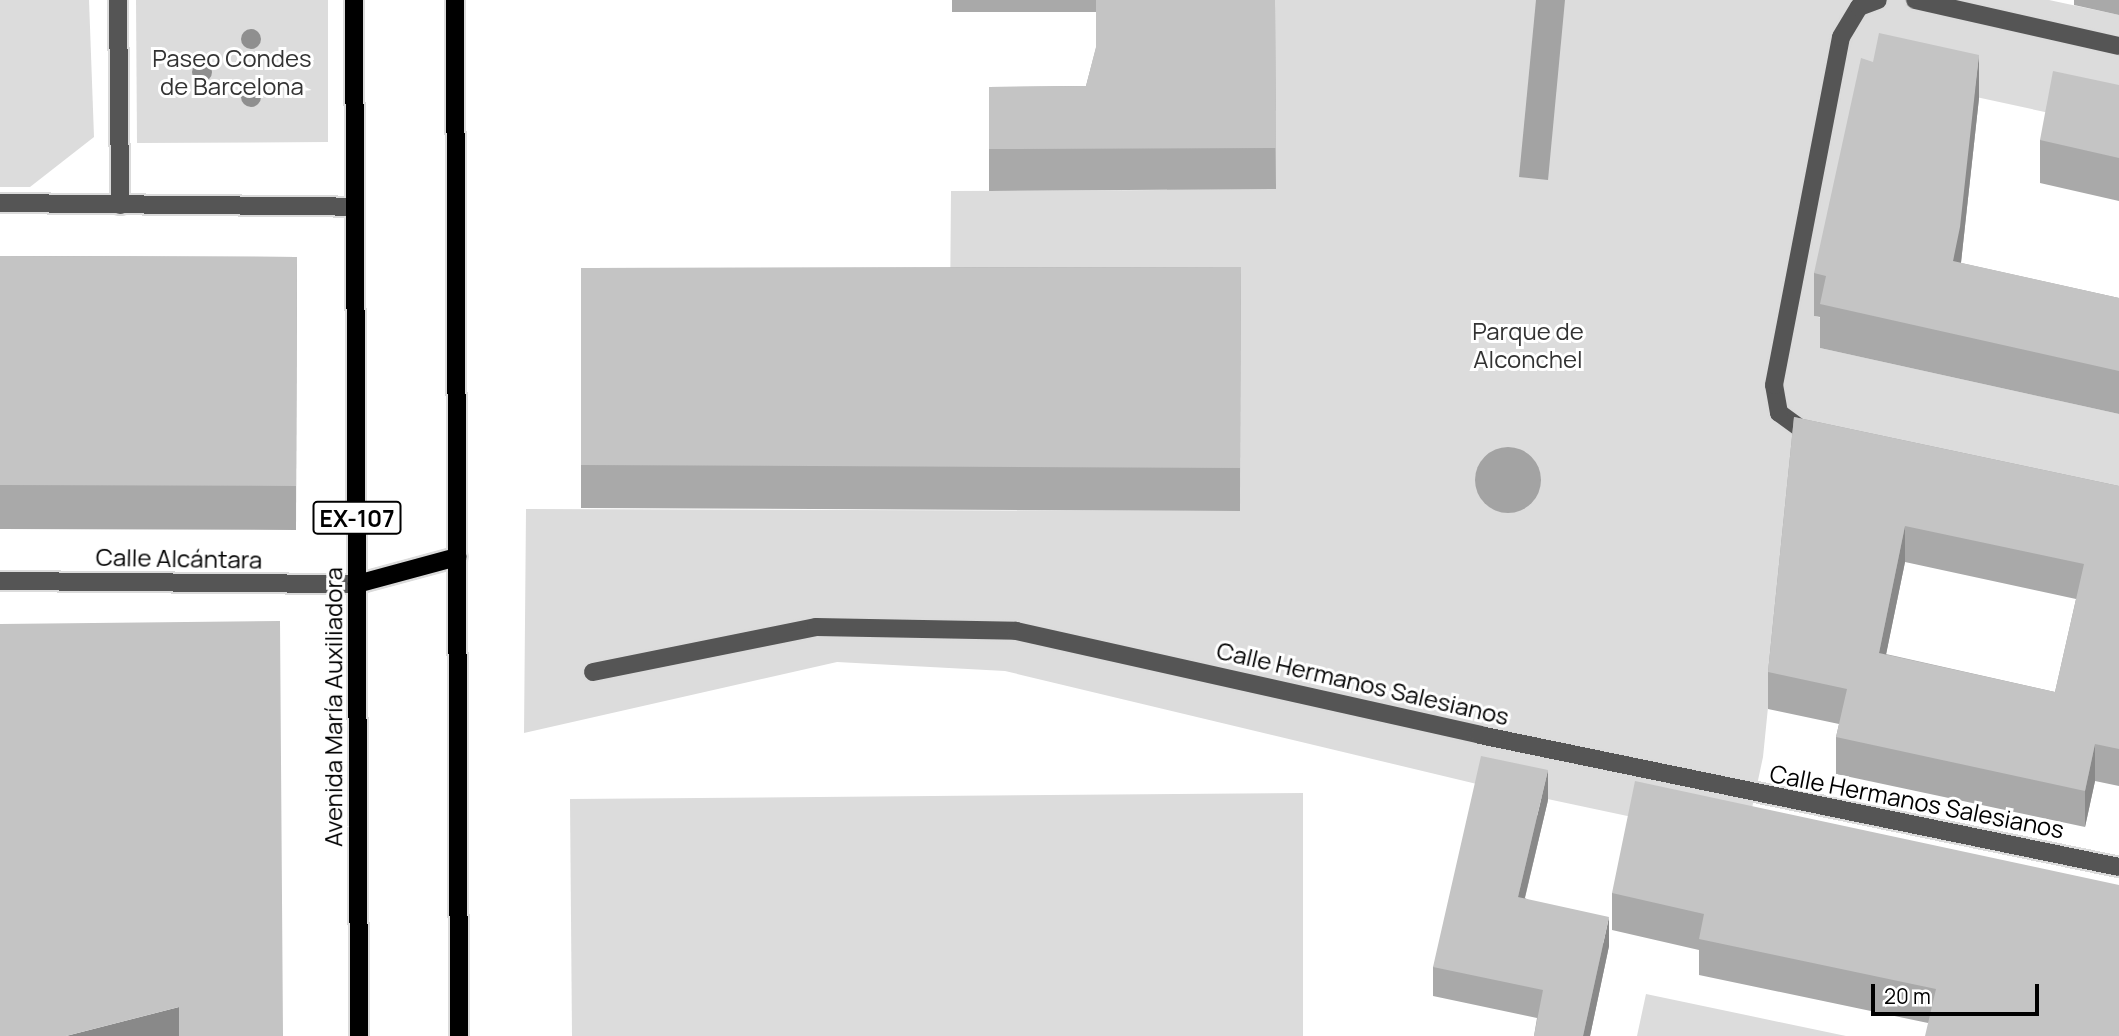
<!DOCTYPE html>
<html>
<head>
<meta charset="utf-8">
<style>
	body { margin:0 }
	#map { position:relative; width:2119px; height:1036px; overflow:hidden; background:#fff; font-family:Manrope,sans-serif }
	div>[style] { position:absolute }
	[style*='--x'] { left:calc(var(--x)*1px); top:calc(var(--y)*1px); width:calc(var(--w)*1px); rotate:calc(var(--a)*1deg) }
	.green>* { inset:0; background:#dcdcdc }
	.water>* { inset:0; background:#a3a3a3 }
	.round { border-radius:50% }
	.roads { filter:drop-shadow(2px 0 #dbdbdb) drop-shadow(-2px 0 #dbdbdb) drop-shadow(0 2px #dbdbdb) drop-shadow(0 -2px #dbdbdb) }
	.minor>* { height:18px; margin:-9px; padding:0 9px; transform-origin:9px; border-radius:9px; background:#555 }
	.major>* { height:18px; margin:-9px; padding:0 9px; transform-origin:9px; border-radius:9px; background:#000 }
	.trees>* { width:20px; height:20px; margin:-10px; border-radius:50%; background:#8f8f8f }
	.wall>* { inset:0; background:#a9a9a9 }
	.shaded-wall>* { inset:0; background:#898989 }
	.building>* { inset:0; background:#c4c4c4 }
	span { translate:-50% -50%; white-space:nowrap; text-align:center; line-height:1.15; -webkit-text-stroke:6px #fff; paint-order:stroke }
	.shield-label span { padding:2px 5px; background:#fff; border:2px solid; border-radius:5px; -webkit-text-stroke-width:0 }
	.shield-label { font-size:23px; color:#000; font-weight:700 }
	.park-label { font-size:24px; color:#333 }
	.street-label { font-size:24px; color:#000 }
	.scale { position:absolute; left:1871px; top:984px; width:168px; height:32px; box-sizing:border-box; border:4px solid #000; border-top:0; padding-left:9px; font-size:21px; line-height:24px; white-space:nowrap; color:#000; -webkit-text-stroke:5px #fff; paint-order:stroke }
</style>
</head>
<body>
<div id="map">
	<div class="green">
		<i style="clip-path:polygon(0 0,89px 0,94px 137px,30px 187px,0 187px)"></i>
		<i style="clip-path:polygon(136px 0,328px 0,328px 142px,137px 143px)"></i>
		<i style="clip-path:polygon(1120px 0,2049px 0,2119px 15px,2119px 128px,1879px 76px,1814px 316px,1826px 319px,1820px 348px,2119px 414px,2119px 522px,1934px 483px,1776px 628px,1763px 757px,1745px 841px,1481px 785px,1005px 671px,837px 662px,524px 733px,526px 509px,1240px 511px,1241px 310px,950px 312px,951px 191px,1167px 190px,1168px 177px,1276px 189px,1276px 111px)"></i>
		<i style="clip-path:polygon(1303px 793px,1303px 1036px,572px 1036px,570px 799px)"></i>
		<i style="clip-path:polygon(1646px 994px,1846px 1036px,1637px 1036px)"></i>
	</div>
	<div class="water">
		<i style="clip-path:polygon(1536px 0,1565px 0,1548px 180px,1519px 177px)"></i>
		<i class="round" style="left:1475px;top:447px;width:66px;height:66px"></i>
	</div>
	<div class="roads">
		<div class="minor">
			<i style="--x:118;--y:0;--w:205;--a:89.4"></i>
			<i style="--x:1915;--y:0;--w:209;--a:12.7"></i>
			<i style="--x:0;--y:203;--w:355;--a:0.6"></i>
			<i style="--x:1813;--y:433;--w:9;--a:-167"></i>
			<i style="--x:1804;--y:431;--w:31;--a:-144"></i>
			<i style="--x:1779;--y:413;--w:28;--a:-100"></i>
			<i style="--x:1774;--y:385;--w:354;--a:-79.1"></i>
			<i style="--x:1841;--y:37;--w:35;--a:-59"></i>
			<i style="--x:1859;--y:7;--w:20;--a:-20"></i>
			<i style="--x:0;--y:581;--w:357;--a:0.5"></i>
			<i style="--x:593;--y:672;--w:227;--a:-11.4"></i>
			<i style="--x:816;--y:627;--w:200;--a:1.1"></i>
			<i style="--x:1016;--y:631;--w:476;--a:12.6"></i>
			<i style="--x:1480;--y:735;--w:652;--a:11.67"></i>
		</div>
		<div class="major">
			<i style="--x:354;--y:0;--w:1036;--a:89.72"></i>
			<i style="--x:455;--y:0;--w:1036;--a:89.78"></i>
			<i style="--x:357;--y:584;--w:104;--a:-15.1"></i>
		</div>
	</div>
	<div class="trees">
		<i style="left:251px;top:39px"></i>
		<i style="left:202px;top:72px"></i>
		<i style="left:251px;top:97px"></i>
	</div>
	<div class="wall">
		<i style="clip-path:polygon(952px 0,1275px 0,1276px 189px,989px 191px,989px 87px,1086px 86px,1096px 48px,1096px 12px,952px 12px)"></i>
		<i style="clip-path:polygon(2074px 0,2119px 0,2119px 15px,2074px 5px)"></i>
		<i style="clip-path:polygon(2119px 85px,2119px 201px,2040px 183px,2040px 140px)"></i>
		<i style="clip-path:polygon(1979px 98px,1961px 263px,2119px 298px,2119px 414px,1820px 348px,1820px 317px,1814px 316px,1814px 273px)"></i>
		<i style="clip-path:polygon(0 256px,297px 257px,296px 530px,0 529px)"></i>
		<i style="clip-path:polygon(1241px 267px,1240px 511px,581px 508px,581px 268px)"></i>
		<i style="clip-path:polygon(evenodd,1794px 417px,2119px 486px,2119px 786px,2095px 781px,2085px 827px,1836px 774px,1836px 737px,1839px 724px,1768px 709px,1768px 672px,1794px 417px,1905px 562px,2076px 599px,2055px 692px,1886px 654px,1905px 562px)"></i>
		<i style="clip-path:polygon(1548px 800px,1525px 898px,1609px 946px,1590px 1036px,1534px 1036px,1537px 1018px,1433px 996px,1433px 967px)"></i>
		<i style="clip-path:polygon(2119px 885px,1928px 1023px,1699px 975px,1699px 950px,1612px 930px,1612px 893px)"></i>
	</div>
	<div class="shaded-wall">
		<i style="clip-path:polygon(1979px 55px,1979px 98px,1960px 271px,1953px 261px)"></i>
		<i style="clip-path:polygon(1905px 526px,1905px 562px,1879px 689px,1879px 653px)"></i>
		<i style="clip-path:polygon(2095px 744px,2095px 781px,2085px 827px,2085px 791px)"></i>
		<i style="clip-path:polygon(1548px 770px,1548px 800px,1518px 926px,1518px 897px)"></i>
		<i style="clip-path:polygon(1609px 917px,1609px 946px,1590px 1036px,1583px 1036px)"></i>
		<i style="clip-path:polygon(179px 1007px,179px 1036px,66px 1036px)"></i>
	</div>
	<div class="building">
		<i style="clip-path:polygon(1096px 0,1275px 0,1276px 148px,989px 149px,989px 87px,1086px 86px,1096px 47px)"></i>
		<i style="clip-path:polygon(1879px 33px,1979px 55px,1960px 227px,1953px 261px,2119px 298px,2119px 371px,1820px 304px,1826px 276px,1814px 273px,1861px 58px,1873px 62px)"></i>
		<i style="clip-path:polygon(2053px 71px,2119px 85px,2119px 158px,2040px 140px)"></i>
		<i style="clip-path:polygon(0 256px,297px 257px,296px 486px,0 485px)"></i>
		<i style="clip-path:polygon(1241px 267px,1240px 468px,581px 465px,581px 268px)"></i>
		<i style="clip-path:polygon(evenodd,1794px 417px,2119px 486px,2119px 749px,2095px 744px,2085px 791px,1836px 737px,1847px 689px,1768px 672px,1794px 417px,1905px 526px,2084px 564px,2055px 692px,1879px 653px,1905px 526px)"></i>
		<i style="clip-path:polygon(280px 621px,283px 1036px,179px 1036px,179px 1007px,66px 1036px,0 1036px,0 624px)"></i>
		<i style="clip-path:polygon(1481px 756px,1548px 770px,1518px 897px,1609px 917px,1583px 1036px,1534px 1036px,1543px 990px,1433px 967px)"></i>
		<i style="clip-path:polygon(1635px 781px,2119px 885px,2119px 1036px,1925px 1036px,1936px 989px,1699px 939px,1704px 914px,1612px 893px)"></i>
	</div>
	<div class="shield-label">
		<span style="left:357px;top:518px">EX-107</span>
	</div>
	<div class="park-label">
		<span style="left:232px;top:72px">Paseo Condes<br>de Barcelona</span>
		<span style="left:1528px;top:345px">Parque de<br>Alconchel</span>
	</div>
	<div class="street-label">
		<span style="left:179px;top:558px;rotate:1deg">Calle Alcántara</span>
		<span style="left:1363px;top:683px;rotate:13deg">Calle Hermanos Salesianos</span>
		<span style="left:333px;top:707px;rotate:-90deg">Avenida María Auxiliadora</span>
		<span style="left:1917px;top:801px;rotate:11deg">Calle Hermanos Salesianos</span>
	</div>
	<div class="scale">20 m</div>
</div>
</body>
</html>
